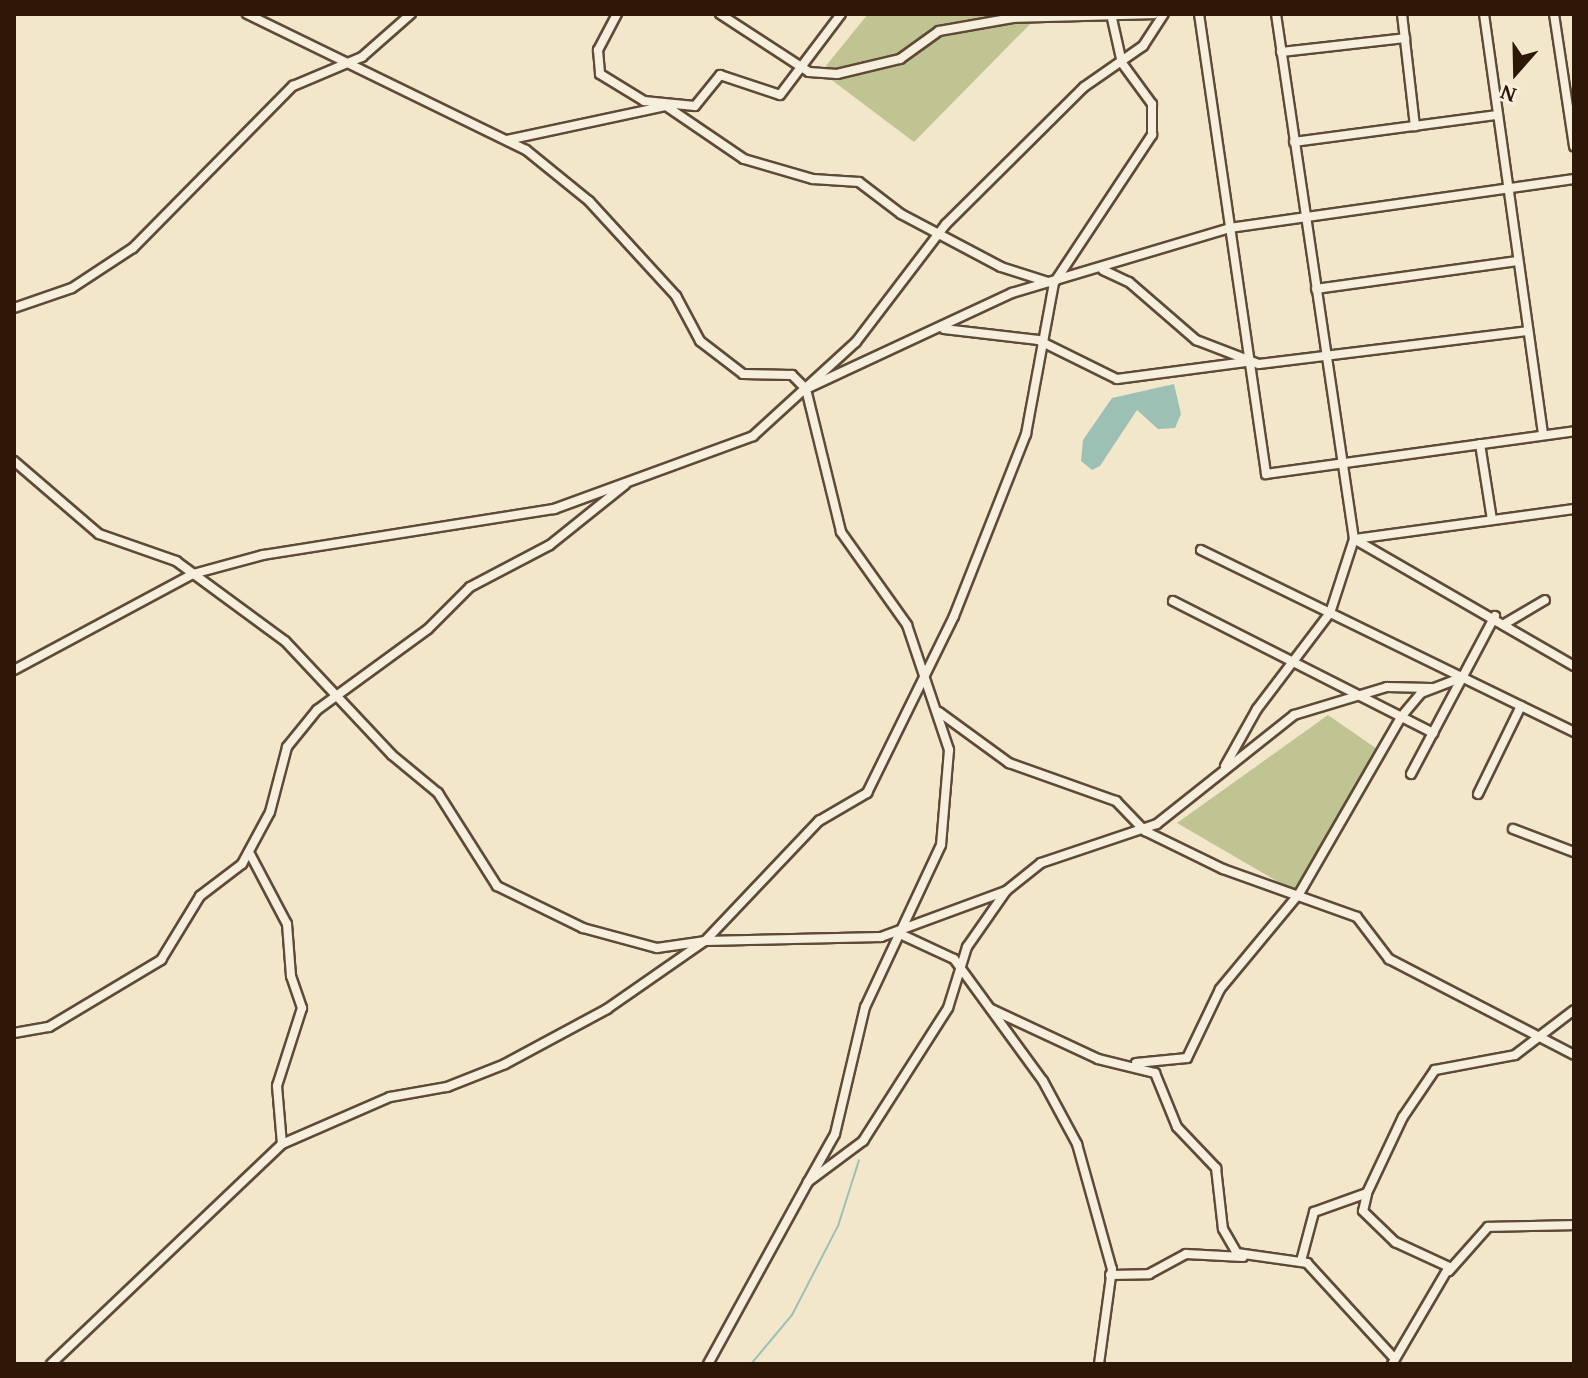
<!DOCTYPE html>
<html>
<head>
<meta charset="utf-8">
<style>
	body { margin:0 }
	#map { position:relative; width:1588px; height:1378px; overflow:hidden; background:#f2e7ca; font-family:"Gentium Book Plus",serif }
	div>[style] { position:absolute }
	[style*='--x'] { left:calc(var(--x)*1px); top:calc(var(--y)*1px); width:calc(var(--w)*1px); rotate:calc(var(--a)*1deg) }
	.green>* { inset:0; background:#c0c493 }
	.water>* { inset:0; background:#9cc0b3 }
	.stream>* { height:2px; margin:-1px; padding:0 1px; transform-origin:1px; border-radius:1px; background:#9cc0b3 }
	.roads { filter:drop-shadow(2px 0 #5e4b37) drop-shadow(-2px 0 #5e4b37) drop-shadow(0 2px #5e4b37) drop-shadow(0 -2px #5e4b37) }
	.street>* { height:8px; margin:-4px; padding:0 4px; transform-origin:4px; border-radius:4px; background:#f7efdd }
	span { translate:-50% -50%; white-space:nowrap; text-align:center; line-height:1.15; -webkit-text-stroke:6px #f7efdd; paint-order:stroke }
	.frame { position:absolute; inset:0; border:16px solid #2d1706; pointer-events:none }
	.north { position:absolute; left:1476px; top:32px; width:80px; height:80px; -webkit-text-stroke:6px #f7efdd; paint-order:stroke; rotate:200deg; font-size:22px; font-weight:700; line-height:32px; text-align:center; color:#2d1706 }
	.north::after { content:''; display:block; margin:auto; width:28px; height:36px; background:#2d1706; clip-path:polygon(50% 0,100% 100%,50% 72%,0 100%) }
</style>
</head>
<body>
<div id="map">
	<div class="green">
		<i style="clip-path:polygon(868px 14px,1040px 14px,914px 142px,821px 72px)"></i>
		<i style="clip-path:polygon(1328px 715px,1380px 751px,1299px 894px,1177px 823px)"></i>
	</div>
	<div class="water">
		<i style="clip-path:polygon(1174px 384px,1181px 414px,1175px 428px,1158px 429px,1137px 410px,1100px 466px,1092px 470px,1081px 461px,1083px 440px,1112px 398px)"></i>
	</div>
	<div class="stream">
		<i style="--x:751;--y:1364;--w:64;--a:-50.1"></i>
		<i style="--x:792;--y:1315;--w:100;--a:-62.7"></i>
		<i style="--x:838;--y:1226;--w:69;--a:-72.3"></i>
	</div>
	<div class="roads">
		<div class="street">
			<i style="--x:247;--y:14;--w:310;--a:26"></i>
			<i style="--x:526;--y:150;--w:81;--a:39"></i>
			<i style="--x:589;--y:201;--w:129;--a:47.5"></i>
			<i style="--x:676;--y:296;--w:51;--a:61.9"></i>
			<i style="--x:700;--y:341;--w:54;--a:37.5"></i>
			<i style="--x:743;--y:374;--w:49;--a:1.2"></i>
			<i style="--x:792;--y:375;--w:20;--a:45"></i>
			<i style="--x:806;--y:389;--w:147;--a:76.2"></i>
			<i style="--x:841;--y:532;--w:114;--a:54.6"></i>
			<i style="--x:907;--y:625;--w:132;--a:71.4"></i>
			<i style="--x:949;--y:750;--w:95;--a:94.8"></i>
			<i style="--x:941;--y:845;--w:179;--a:115.1"></i>
			<i style="--x:865;--y:1007;--w:130;--a:103.3"></i>
			<i style="--x:835;--y:1134;--w:55;--a:119.4"></i>
			<i style="--x:617;--y:14;--w:41;--a:117.8"></i>
			<i style="--x:598;--y:50;--w:24;--a:85"></i>
			<i style="--x:600;--y:74;--w:52;--a:31.5"></i>
			<i style="--x:644;--y:101;--w:51;--a:5.6"></i>
			<i style="--x:695;--y:106;--w:40;--a:-51"></i>
			<i style="--x:720;--y:75;--w:63;--a:18.4"></i>
			<i style="--x:780;--y:95;--w:101;--a:-53"></i>
			<i style="--x:720;--y:14;--w:106;--a:33.1"></i>
			<i style="--x:809;--y:72;--w:28;--a:4"></i>
			<i style="--x:837;--y:74;--w:65;--a:-13.4"></i>
			<i style="--x:900;--y:59;--w:48;--a:-35.7"></i>
			<i style="--x:939;--y:31;--w:75;--a:-10"></i>
			<i style="--x:1013;--y:18;--w:141;--a:-1.6"></i>
			<i style="--x:1199;--y:14;--w:465;--a:81.7"></i>
			<i style="--x:1266;--y:474;--w:311;--a:-7.9"></i>
			<i style="--x:1402;--y:14;--w:113;--a:83.4"></i>
			<i style="--x:1484;--y:14;--w:425;--a:82"></i>
			<i style="--x:1554;--y:14;--w:134;--a:81.4"></i>
			<i style="--x:1281;--y:52;--w:125;--a:-6.4"></i>
			<i style="--x:507;--y:140;--w:163;--a:-12.1"></i>
			<i style="--x:666;--y:106;--w:94;--a:34.2"></i>
			<i style="--x:744;--y:159;--w:72;--a:16.2"></i>
			<i style="--x:813;--y:179;--w:46;--a:3.7"></i>
			<i style="--x:859;--y:182;--w:53;--a:37.3"></i>
			<i style="--x:901;--y:214;--w:113;--a:27.9"></i>
			<i style="--x:1001;--y:267;--w:52;--a:17.7"></i>
			<i style="--x:1294;--y:142;--w:205;--a:-7.6"></i>
			<i style="--x:1103;--y:270;--w:29;--a:25"></i>
			<i style="--x:1129;--y:282;--w:89;--a:40.9"></i>
			<i style="--x:1196;--y:340;--w:67;--a:20.9"></i>
			<i style="--x:1259;--y:364;--w:270;--a:-7"></i>
			<i style="--x:1316;--y:289;--w:203;--a:-7.9"></i>
			<i style="--x:14;--y:308;--w:61;--a:-19"></i>
			<i style="--x:72;--y:288;--w:73;--a:-33.3"></i>
			<i style="--x:133;--y:248;--w:228;--a:-45.4"></i>
			<i style="--x:293;--y:86;--w:75;--a:-22.8"></i>
			<i style="--x:362;--y:57;--w:65;--a:-41.3"></i>
			<i style="--x:944;--y:329;--w:95;--a:6.7"></i>
			<i style="--x:1038;--y:340;--w:88;--a:26.3"></i>
			<i style="--x:1117;--y:379;--w:130;--a:-7.5"></i>
			<i style="--x:810;--y:387;--w:223;--a:-25"></i>
			<i style="--x:1012;--y:293;--w:227;--a:-16.6"></i>
			<i style="--x:1230;--y:228;--w:347;--a:-8.1"></i>
			<i style="--x:1480;--y:444;--w:77;--a:81"></i>
			<i style="--x:14;--y:461;--w:112;--a:40.7"></i>
			<i style="--x:99;--y:534;--w:82;--a:19.3"></i>
			<i style="--x:176;--y:561;--w:135;--a:36.3"></i>
			<i style="--x:285;--y:641;--w:156;--a:46.8"></i>
			<i style="--x:392;--y:755;--w:60;--a:39.6"></i>
			<i style="--x:438;--y:793;--w:110;--a:57.6"></i>
			<i style="--x:497;--y:886;--w:96;--a:26"></i>
			<i style="--x:583;--y:928;--w:77;--a:15.1"></i>
			<i style="--x:657;--y:948;--w:49;--a:-8.3"></i>
			<i style="--x:705;--y:941;--w:166;--a:-46.5"></i>
			<i style="--x:819;--y:821;--w:56;--a:-30.3"></i>
			<i style="--x:867;--y:793;--w:197;--a:-63.8"></i>
			<i style="--x:954;--y:616;--w:196;--a:-68.4"></i>
			<i style="--x:1026;--y:434;--w:154;--a:-79.5"></i>
			<i style="--x:1054;--y:283;--w:178;--a:-56.5"></i>
			<i style="--x:1152;--y:135;--w:31;--a:-90"></i>
			<i style="--x:1152;--y:104;--w:51;--a:-126.2"></i>
			<i style="--x:1122;--y:63;--w:50;--a:-102.7"></i>
			<i style="--x:1354;--y:539;--w:254;--a:30"></i>
			<i style="--x:1355;--y:539;--w:221;--a:-7.8"></i>
			<i style="--x:1201;--y:550;--w:415;--a:26"></i>
			<i style="--x:1173;--y:601;--w:292;--a:26.9"></i>
			<i style="--x:1506;--y:623;--w:45;--a:-30.5"></i>
			<i style="--x:14;--y:670;--w:203;--a:-28.2"></i>
			<i style="--x:193;--y:574;--w:73;--a:-15.2"></i>
			<i style="--x:263;--y:555;--w:295;--a:-9"></i>
			<i style="--x:554;--y:509;--w:212;--a:-20.1"></i>
			<i style="--x:753;--y:436;--w:139;--a:-42.4"></i>
			<i style="--x:856;--y:342;--w:148;--a:-52.7"></i>
			<i style="--x:946;--y:224;--w:194;--a:-44.8"></i>
			<i style="--x:1084;--y:87;--w:72;--a:-34.8"></i>
			<i style="--x:1143;--y:46;--w:38;--a:-57"></i>
			<i style="--x:939;--y:712;--w:87;--a:36.1"></i>
			<i style="--x:1009;--y:763;--w:114;--a:19.6"></i>
			<i style="--x:1116;--y:801;--w:42;--a:46"></i>
			<i style="--x:1145;--y:831;--w:87;--a:26"></i>
			<i style="--x:1223;--y:869;--w:142;--a:19.7"></i>
			<i style="--x:1357;--y:917;--w:53;--a:52.7"></i>
			<i style="--x:1389;--y:959;--w:208;--a:27.4"></i>
			<i style="--x:1225;--y:766;--w:65;--a:-60.7"></i>
			<i style="--x:1257;--y:709;--w:121;--a:-52.8"></i>
			<i style="--x:1330;--y:613;--w:78;--a:-72"></i>
			<i style="--x:1354;--y:539;--w:531;--a:-98.45"></i>
			<i style="--x:1411;--y:774;--w:179;--a:-62"></i>
			<i style="--x:1478;--y:794;--w:98;--a:-64"></i>
			<i style="--x:1513;--y:829;--w:65;--a:20.7"></i>
			<i style="--x:249;--y:852;--w:81;--a:62.2"></i>
			<i style="--x:287;--y:924;--w:52;--a:85.6"></i>
			<i style="--x:291;--y:976;--w:34;--a:71"></i>
			<i style="--x:302;--y:1008;--w:82;--a:107.8"></i>
			<i style="--x:277;--y:1086;--w:58;--a:85.1"></i>
			<i style="--x:898;--y:933;--w:62;--a:24.9"></i>
			<i style="--x:954;--y:959;--w:151;--a:53.9"></i>
			<i style="--x:1043;--y:1081;--w:72;--a:61.6"></i>
			<i style="--x:1077;--y:1144;--w:130;--a:74.4"></i>
			<i style="--x:1112;--y:1269;--w:96;--a:97.8"></i>
			<i style="--x:991;--y:1009;--w:118;--a:25"></i>
			<i style="--x:1098;--y:1059;--w:59;--a:13.8"></i>
			<i style="--x:1155;--y:1073;--w:58;--a:67.8"></i>
			<i style="--x:1177;--y:1127;--w:57;--a:46.4"></i>
			<i style="--x:1216;--y:1168;--w:61;--a:83.5"></i>
			<i style="--x:1223;--y:1229;--w:28;--a:60"></i>
			<i style="--x:1237;--y:1253;--w:71;--a:8.1"></i>
			<i style="--x:1307;--y:1263;--w:130;--a:47.5"></i>
			<i style="--x:14;--y:1033;--w:36;--a:-10"></i>
			<i style="--x:49;--y:1027;--w:131;--a:-30.9"></i>
			<i style="--x:161;--y:960;--w:75;--a:-58.6"></i>
			<i style="--x:200;--y:896;--w:53;--a:-37.3"></i>
			<i style="--x:242;--y:864;--w:59;--a:-61.7"></i>
			<i style="--x:270;--y:812;--w:67;--a:-75.3"></i>
			<i style="--x:287;--y:747;--w:48;--a:-51"></i>
			<i style="--x:317;--y:710;--w:137;--a:-36.1"></i>
			<i style="--x:428;--y:629;--w:59;--a:-45"></i>
			<i style="--x:470;--y:587;--w:90;--a:-27.7"></i>
			<i style="--x:550;--y:545;--w:96;--a:-38.7"></i>
			<i style="--x:1136;--y:1063;--w:51;--a:-5.6"></i>
			<i style="--x:1187;--y:1058;--w:76;--a:-64.4"></i>
			<i style="--x:1220;--y:989;--w:124;--a:-50.3"></i>
			<i style="--x:1299;--y:894;--w:204;--a:-60"></i>
			<i style="--x:1401;--y:717;--w:31;--a:-50"></i>
			<i style="--x:1421;--y:693;--w:45;--a:-20.9"></i>
			<i style="--x:1367;--y:1194;--w:17;--a:103"></i>
			<i style="--x:1363;--y:1211;--w:45;--a:44.1"></i>
			<i style="--x:1395;--y:1242;--w:60;--a:24.8"></i>
			<i style="--x:1449;--y:1267;--w:113;--a:120.4"></i>
			<i style="--x:1301;--y:1261;--w:51;--a:-75.1"></i>
			<i style="--x:1314;--y:1212;--w:56;--a:-19.7"></i>
			<i style="--x:1367;--y:1193;--w:84;--a:-64.7"></i>
			<i style="--x:1403;--y:1117;--w:57;--a:-55.8"></i>
			<i style="--x:1435;--y:1070;--w:81;--a:-10.6"></i>
			<i style="--x:1515;--y:1055;--w:74;--a:-37.3"></i>
			<i style="--x:1449;--y:1271;--w:59;--a:-48.4"></i>
			<i style="--x:1488;--y:1227;--w:86;--a:-1.3"></i>
			<i style="--x:1110;--y:1275;--w:39;--a:-1"></i>
			<i style="--x:1149;--y:1274;--w:42;--a:-28.4"></i>
			<i style="--x:1186;--y:1254;--w:57;--a:3"></i>
			<i style="--x:51;--y:1364;--w:319;--a:-43.6"></i>
			<i style="--x:282;--y:1144;--w:118;--a:-23.5"></i>
			<i style="--x:390;--y:1097;--w:58;--a:-10"></i>
			<i style="--x:447;--y:1087;--w:62;--a:-21.6"></i>
			<i style="--x:505;--y:1064;--w:116;--a:-28.3"></i>
			<i style="--x:607;--y:1009;--w:119;--a:-34.8"></i>
			<i style="--x:705;--y:941;--w:176;--a:-1.3"></i>
			<i style="--x:881;--y:937;--w:133;--a:-20.2"></i>
			<i style="--x:708;--y:1364;--w:208;--a:-61.2"></i>
			<i style="--x:808;--y:1182;--w:69;--a:-36.7"></i>
			<i style="--x:863;--y:1141;--w:158;--a:-57.4"></i>
			<i style="--x:948;--y:1008;--w:64;--a:-72.7"></i>
			<i style="--x:967;--y:947;--w:68;--a:-55.1"></i>
			<i style="--x:1006;--y:891;--w:45;--a:-38.7"></i>
			<i style="--x:1041;--y:863;--w:122;--a:-18.6"></i>
			<i style="--x:1157;--y:824;--w:175;--a:-38.5"></i>
			<i style="--x:1294;--y:715;--w:97;--a:-16.8"></i>
			<i style="--x:1387;--y:687;--w:44;--a:1.3"></i>
		</div>
	</div>
	<div class="frame"></div>
	<div class="north">N</div>
</div>
</body>
</html>
